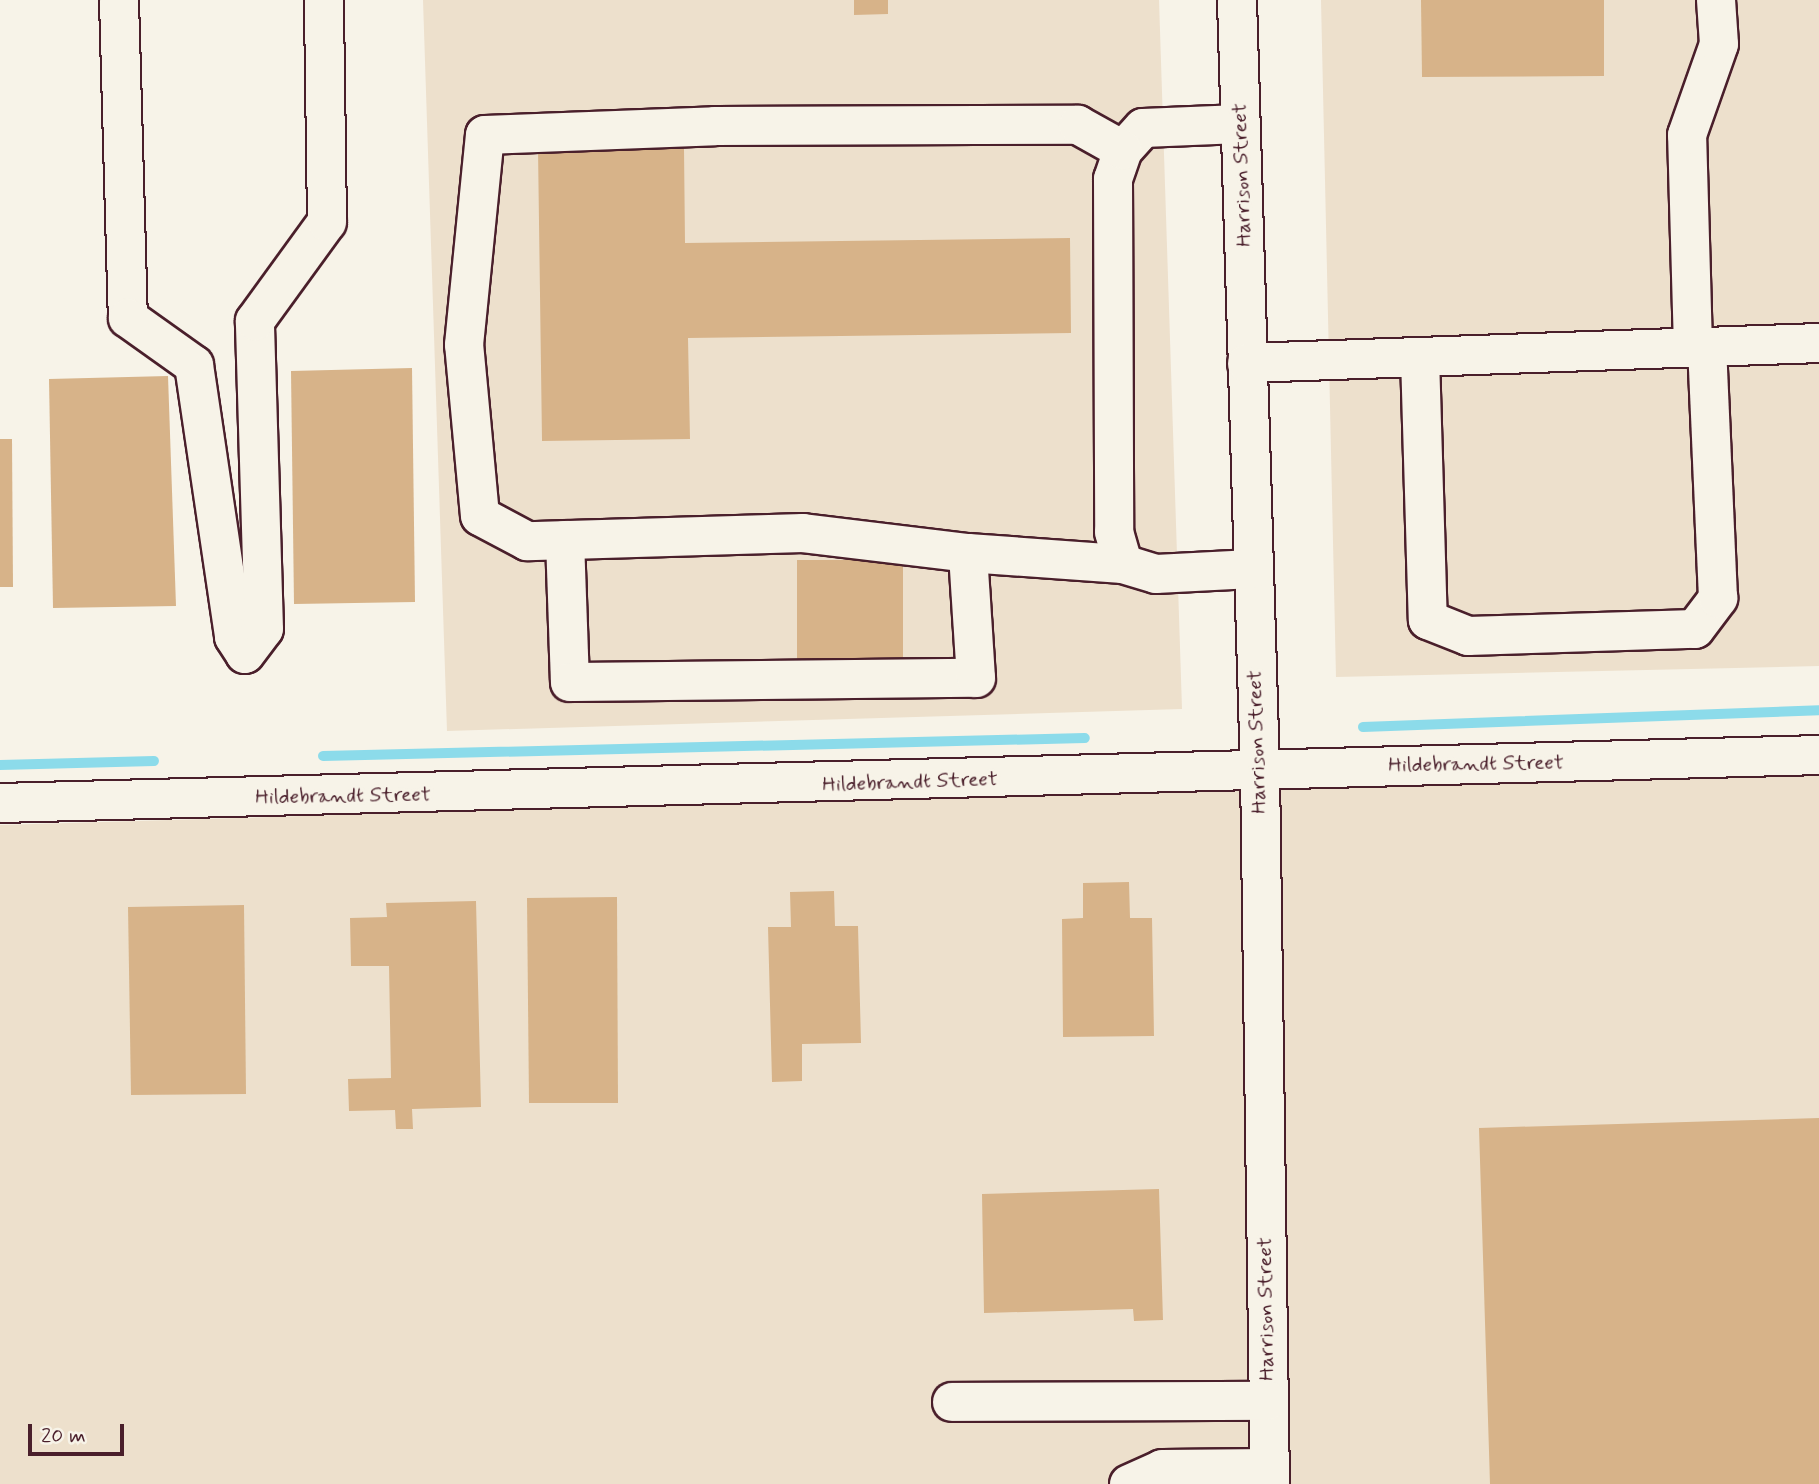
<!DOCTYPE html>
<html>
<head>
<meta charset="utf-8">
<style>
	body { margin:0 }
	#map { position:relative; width:1819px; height:1484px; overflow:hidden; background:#f7f3e8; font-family:Mynerve,sans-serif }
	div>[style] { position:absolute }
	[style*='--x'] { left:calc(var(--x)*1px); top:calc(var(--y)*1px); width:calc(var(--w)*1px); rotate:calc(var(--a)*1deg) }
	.built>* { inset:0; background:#ede0cc }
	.stream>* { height:10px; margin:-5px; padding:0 5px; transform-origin:5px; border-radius:5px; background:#8cdbea }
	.building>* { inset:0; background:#d7b389 }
	.roads { filter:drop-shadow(2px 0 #4a1f2b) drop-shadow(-2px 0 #4a1f2b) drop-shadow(0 2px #4a1f2b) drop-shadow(0 -2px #4a1f2b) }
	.minor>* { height:38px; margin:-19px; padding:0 19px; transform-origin:19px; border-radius:19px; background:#f7f3e8 }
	span { translate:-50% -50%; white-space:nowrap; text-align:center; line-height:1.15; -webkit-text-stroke:6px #f7f3e8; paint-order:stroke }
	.street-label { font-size:21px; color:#4a1f2b }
	.scale { position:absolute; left:28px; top:1424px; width:96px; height:32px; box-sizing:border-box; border:4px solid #4a1f2b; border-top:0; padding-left:9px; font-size:21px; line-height:24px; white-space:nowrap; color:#4a1f2b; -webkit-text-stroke:5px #f7f3e8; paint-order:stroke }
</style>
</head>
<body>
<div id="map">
	<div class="built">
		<i style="clip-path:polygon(423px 0,1159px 0,1182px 709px,447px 731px)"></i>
		<i style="clip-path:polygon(1321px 0,1819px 0,1819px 666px,1336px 677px)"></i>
		<i style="clip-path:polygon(1819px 771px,1819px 1484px,0 1484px,0 825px)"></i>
	</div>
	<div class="stream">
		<i style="--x:1363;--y:727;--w:456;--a:-2.1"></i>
		<i style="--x:323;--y:756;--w:762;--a:-1.35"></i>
		<i style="--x:0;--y:765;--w:154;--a:-1.5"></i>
	</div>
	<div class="building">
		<i style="clip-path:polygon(854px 0,888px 0,888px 14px,854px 15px)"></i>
		<i style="clip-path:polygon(1421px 0,1604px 0,1604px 76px,1422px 77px)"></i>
		<i style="clip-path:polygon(684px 148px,685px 243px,1070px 238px,1071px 333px,688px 338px,690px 439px,542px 441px,538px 149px)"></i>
		<i style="clip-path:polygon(412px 368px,415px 602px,294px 604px,291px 371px)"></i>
		<i style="clip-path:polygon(168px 376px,176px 606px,53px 608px,49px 379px)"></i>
		<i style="clip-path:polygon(0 439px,12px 439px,13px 587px,0 587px)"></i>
		<i style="clip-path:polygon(797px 560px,903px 560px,903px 674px,797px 674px)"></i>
		<i style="clip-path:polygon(1129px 882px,1130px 918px,1152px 918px,1154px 1036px,1063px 1037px,1062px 919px,1083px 918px,1083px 883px)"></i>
		<i style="clip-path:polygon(834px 891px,835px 926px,858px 926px,861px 1043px,802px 1044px,802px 1081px,772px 1082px,768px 927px,791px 927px,790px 892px)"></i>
		<i style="clip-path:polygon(617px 897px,618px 1103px,529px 1103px,527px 898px)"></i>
		<i style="clip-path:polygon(476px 901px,481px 1107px,412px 1109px,413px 1129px,396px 1129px,395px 1110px,349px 1111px,348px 1079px,391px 1078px,389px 966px,351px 966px,350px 918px,387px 917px,386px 903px)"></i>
		<i style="clip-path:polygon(244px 905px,246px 1094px,131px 1095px,128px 907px)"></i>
		<i style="clip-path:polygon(1819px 1118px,1819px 1484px,1490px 1484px,1479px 1128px)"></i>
		<i style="clip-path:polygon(1159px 1189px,1163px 1320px,1134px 1321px,1133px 1309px,984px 1313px,982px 1194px)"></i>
	</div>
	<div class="roads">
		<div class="minor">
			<i style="--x:119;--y:0;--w:318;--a:88.4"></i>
			<i style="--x:128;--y:318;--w:81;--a:35.5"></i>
			<i style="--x:194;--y:365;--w:275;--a:81.6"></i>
			<i style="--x:234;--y:637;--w:20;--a:57"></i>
			<i style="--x:245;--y:654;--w:31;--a:-53"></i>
			<i style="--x:264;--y:629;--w:308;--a:-91.7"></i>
			<i style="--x:255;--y:321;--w:122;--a:-54"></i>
			<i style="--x:327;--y:222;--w:222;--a:-90.8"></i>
			<i style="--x:1237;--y:0;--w:770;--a:88.29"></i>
			<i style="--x:1260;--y:770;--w:714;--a:89.2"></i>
			<i style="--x:1240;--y:124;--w:97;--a:177.6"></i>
			<i style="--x:1143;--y:128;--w:30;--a:132"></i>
			<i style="--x:1123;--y:150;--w:31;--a:109"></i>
			<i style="--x:1113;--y:179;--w:353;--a:89.8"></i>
			<i style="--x:1114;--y:532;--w:33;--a:74"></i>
			<i style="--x:1123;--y:564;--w:34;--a:17"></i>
			<i style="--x:1156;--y:574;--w:96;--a:-3"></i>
			<i style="--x:1693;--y:347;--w:212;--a:-91.6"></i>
			<i style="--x:1687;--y:135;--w:96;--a:-70.6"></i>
			<i style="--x:1719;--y:44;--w:44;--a:-93.9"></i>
			<i style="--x:1420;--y:357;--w:263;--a:88.3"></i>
			<i style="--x:1428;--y:620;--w:43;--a:21.8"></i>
			<i style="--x:1468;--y:636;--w:227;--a:-1.8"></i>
			<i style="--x:1695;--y:629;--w:39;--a:-53"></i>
			<i style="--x:1718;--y:598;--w:251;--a:-92.5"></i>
			<i style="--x:1247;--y:363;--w:572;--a:-2"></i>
			<i style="--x:565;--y:540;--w:142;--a:88"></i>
			<i style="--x:570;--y:682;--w:406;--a:-0.6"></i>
			<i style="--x:976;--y:678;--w:125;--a:-93.7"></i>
			<i style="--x:968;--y:553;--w:155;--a:4.1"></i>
			<i style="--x:968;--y:553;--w:166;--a:-173.1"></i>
			<i style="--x:803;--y:533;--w:276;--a:178.3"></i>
			<i style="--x:527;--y:541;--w:53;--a:-152"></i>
			<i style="--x:480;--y:516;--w:172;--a:-95.3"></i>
			<i style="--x:464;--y:345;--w:211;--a:-84.3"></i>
			<i style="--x:485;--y:135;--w:230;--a:-2.2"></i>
			<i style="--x:715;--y:126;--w:363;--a:-0.2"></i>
			<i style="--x:1078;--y:125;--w:51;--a:29.1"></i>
			<i style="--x:0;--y:803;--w:1820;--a:-1.51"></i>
			<i style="--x:952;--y:1402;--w:316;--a:-0.2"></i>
			<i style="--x:1129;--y:1484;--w:36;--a:-24"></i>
			<i style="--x:1162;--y:1469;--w:107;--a:-0.5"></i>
		</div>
	</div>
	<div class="street-label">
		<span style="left:1242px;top:175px;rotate:-92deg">Harrison Street</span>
		<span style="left:1257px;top:742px;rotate:-92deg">Harrison Street</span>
		<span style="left:1476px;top:764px;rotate:-1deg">Hildebrandt Street</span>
		<span style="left:910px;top:782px;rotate:-2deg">Hildebrandt Street</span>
		<span style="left:343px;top:796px;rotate:-1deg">Hildebrandt Street</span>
		<span style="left:1266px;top:1309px;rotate:-91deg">Harrison Street</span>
	</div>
	<div class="scale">20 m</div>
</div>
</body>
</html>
